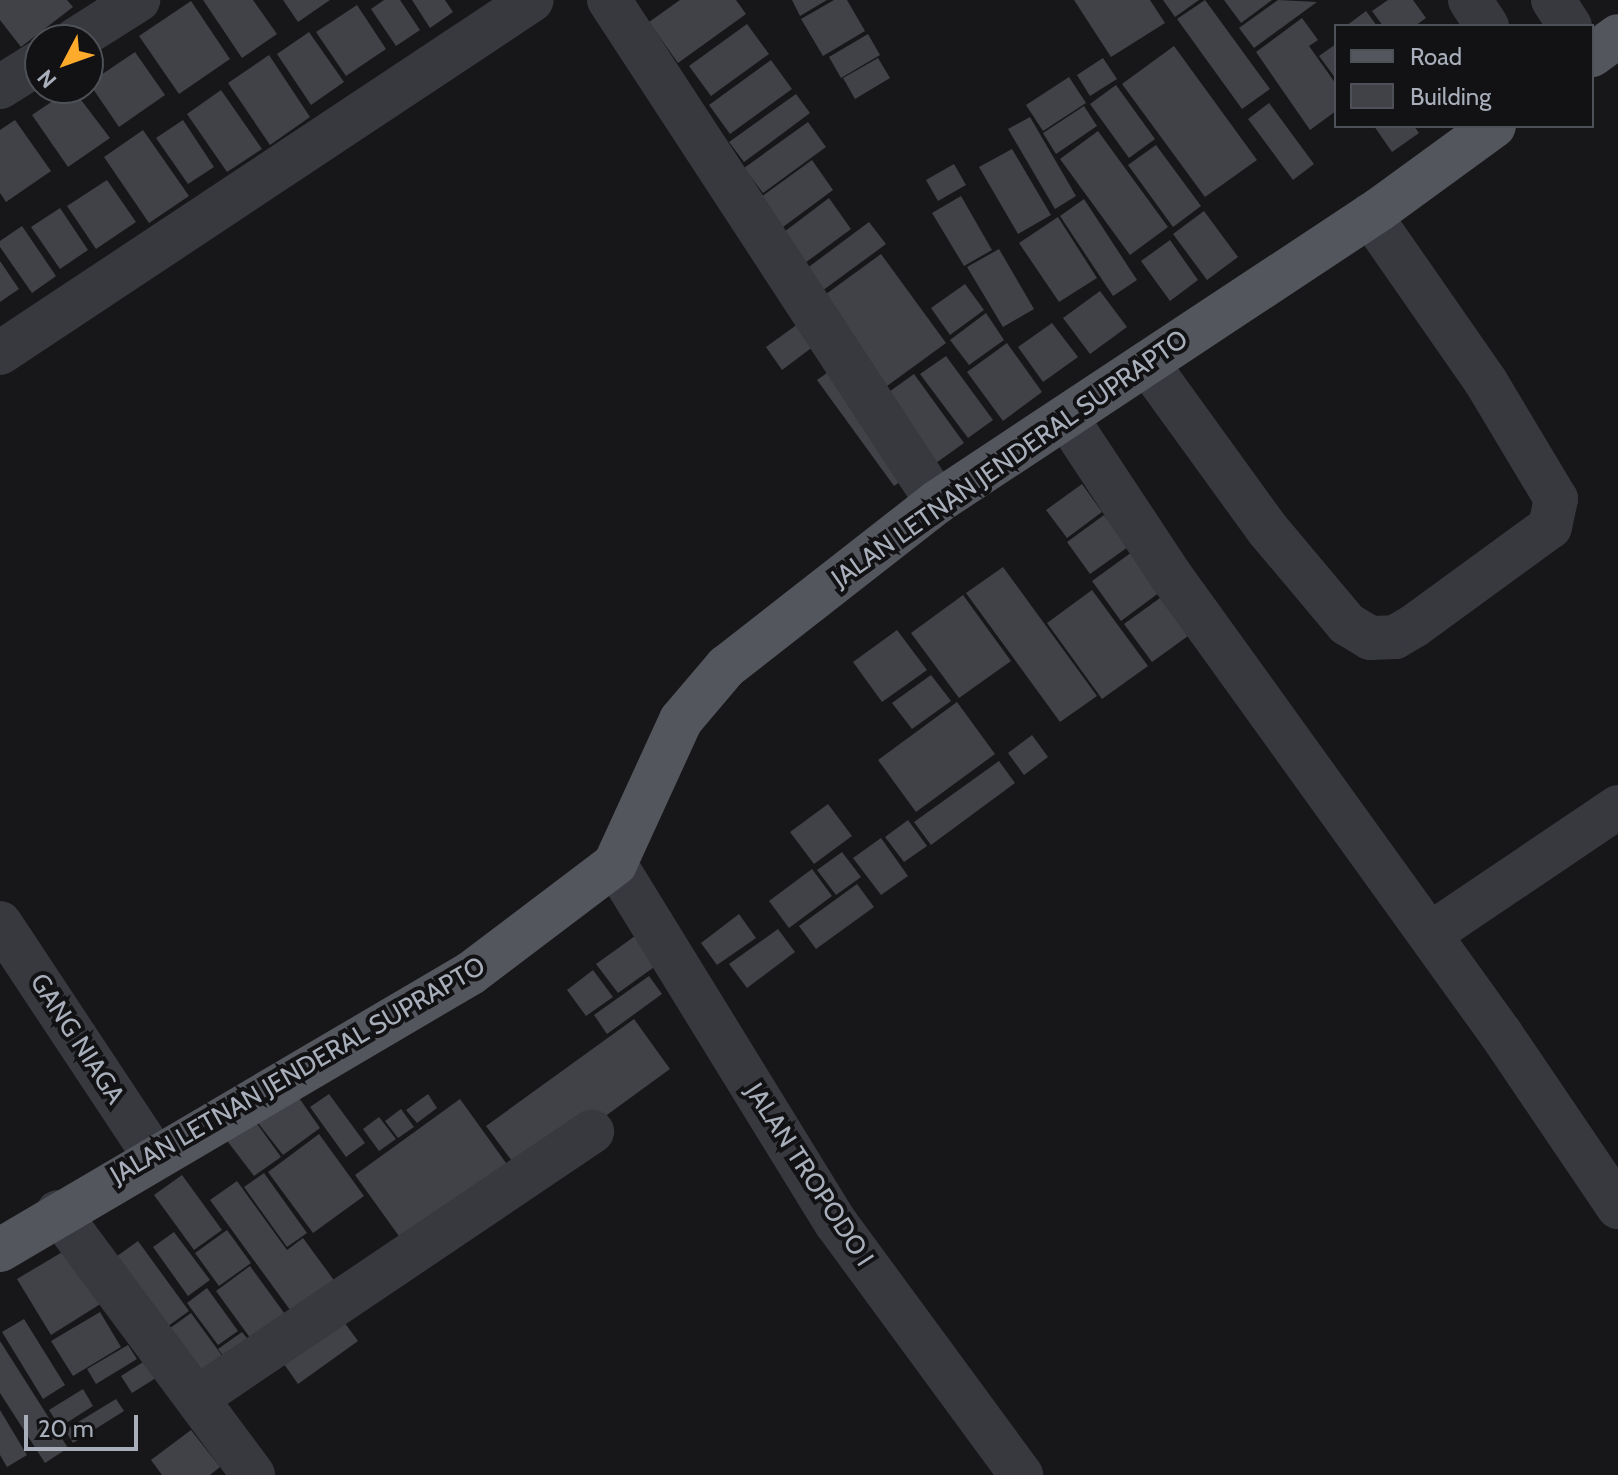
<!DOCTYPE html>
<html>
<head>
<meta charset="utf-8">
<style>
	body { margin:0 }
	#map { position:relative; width:1618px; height:1475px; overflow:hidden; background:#171719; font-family:Cabin,sans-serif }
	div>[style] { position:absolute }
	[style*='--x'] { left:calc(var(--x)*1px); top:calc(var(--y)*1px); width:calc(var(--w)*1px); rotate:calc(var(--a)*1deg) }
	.building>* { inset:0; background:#414247 }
	.minor>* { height:44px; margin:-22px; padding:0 22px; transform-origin:22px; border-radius:22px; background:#38393f }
	.major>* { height:44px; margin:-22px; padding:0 22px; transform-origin:22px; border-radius:22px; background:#54565e }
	span { translate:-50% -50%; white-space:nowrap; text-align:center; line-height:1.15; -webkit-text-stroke:8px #121215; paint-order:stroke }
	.street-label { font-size:26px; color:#a8afba }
	.legend { position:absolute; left:1334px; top:24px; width:260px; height:104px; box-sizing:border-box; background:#121215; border:2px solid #4e5157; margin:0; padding:10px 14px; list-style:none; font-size:24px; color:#a8afba }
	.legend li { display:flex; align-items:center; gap:16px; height:40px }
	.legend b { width:40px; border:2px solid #4e5157 }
	.north { position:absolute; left:24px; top:24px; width:80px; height:80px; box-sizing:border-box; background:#121215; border:2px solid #4e5157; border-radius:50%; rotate:229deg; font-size:22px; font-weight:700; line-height:32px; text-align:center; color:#a8afba }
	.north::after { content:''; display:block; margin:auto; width:28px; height:36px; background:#feaa2b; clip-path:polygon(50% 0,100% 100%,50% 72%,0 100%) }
	.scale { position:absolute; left:24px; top:1415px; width:114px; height:36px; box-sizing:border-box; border:4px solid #a8afba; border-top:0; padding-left:10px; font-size:24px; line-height:28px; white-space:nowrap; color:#a8afba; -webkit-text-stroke:6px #121215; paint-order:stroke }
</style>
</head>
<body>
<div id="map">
	<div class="building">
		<i style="clip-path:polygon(0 0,67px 0,73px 7px,21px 47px,0 20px)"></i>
		<i style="clip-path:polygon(203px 0,253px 0,277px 34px,242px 58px)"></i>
		<i style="clip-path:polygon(283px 0,330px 0,298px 22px)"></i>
		<i style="clip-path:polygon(384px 0,400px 0,420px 30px,396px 46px,371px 9px)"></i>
		<i style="clip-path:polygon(412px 0,445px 0,453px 12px,430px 28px)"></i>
		<i style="clip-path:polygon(680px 0,736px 0,746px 14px,678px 63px,649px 22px)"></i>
		<i style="clip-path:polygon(792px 0,827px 0,800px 16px)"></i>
		<i style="clip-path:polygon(834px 0,847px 0,865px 31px,823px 56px,801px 19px)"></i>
		<i style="clip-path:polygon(1074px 0,1150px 0,1165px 23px,1111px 57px)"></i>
		<i style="clip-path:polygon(1163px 0,1199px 0,1175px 17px)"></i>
		<i style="clip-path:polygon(1205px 0,1270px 89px,1242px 109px,1177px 19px)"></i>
		<i style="clip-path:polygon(1224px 0,1272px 0,1241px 23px)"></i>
		<i style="clip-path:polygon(1278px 0,1317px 2px,1254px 48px,1239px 28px)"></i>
		<i style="clip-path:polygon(1388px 0,1413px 0,1426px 18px,1415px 26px,1383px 26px,1372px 11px)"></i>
		<i style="clip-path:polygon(191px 1px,230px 59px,179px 94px,139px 36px)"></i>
		<i style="clip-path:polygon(357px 5px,386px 49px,346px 76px,316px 32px)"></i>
		<i style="clip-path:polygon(1366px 11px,1377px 26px,1346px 26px)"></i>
		<i style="clip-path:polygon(1302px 18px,1318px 40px,1309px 46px,1336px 84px,1336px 111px,1310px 130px,1256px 52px)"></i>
		<i style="clip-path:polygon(747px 24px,769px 54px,711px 96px,689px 66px)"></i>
		<i style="clip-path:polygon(309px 32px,344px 82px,311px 105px,277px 54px)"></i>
		<i style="clip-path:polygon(868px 34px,880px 55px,841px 78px,829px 57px)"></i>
		<i style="clip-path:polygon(1336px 44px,1336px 79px,1319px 56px)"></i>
		<i style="clip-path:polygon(1174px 46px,1257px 160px,1205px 197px,1122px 84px)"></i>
		<i style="clip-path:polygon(135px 52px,165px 95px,119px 127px,89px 83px)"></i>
		<i style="clip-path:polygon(269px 55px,310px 117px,270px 145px,228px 83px)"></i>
		<i style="clip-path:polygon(878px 58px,890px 78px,855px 99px,843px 78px)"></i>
		<i style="clip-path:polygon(1103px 58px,1117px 79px,1090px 96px,1077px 75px)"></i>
		<i style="clip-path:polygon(771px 60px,792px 89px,730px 134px,709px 105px)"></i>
		<i style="clip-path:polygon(1069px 77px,1086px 103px,1043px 131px,1026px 105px)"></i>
		<i style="clip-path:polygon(1116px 85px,1155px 139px,1129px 158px,1090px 104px)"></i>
		<i style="clip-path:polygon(72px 88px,110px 138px,68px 167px,32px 115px)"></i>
		<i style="clip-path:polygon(221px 90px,262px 149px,227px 172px,187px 114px)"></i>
		<i style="clip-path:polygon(796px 94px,810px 113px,744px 162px,729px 142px)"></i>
		<i style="clip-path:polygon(1269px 103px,1314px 164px,1293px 180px,1248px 119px)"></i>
		<i style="clip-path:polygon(1084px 106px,1097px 126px,1056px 154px,1043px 133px)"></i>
		<i style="clip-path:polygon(1030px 117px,1076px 196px,1055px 209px,1008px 129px)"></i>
		<i style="clip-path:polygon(15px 120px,51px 171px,6px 202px,0 193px,0 130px)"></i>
		<i style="clip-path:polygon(183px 120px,214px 167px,188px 184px,156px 138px)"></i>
		<i style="clip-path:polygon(808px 122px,826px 147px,763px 193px,744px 168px)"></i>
		<i style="clip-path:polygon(1374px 126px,1414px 126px,1419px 133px,1392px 152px)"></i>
		<i style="clip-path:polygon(143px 130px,189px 196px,149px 223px,104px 157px)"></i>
		<i style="clip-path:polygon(1098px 131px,1168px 227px,1130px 255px,1060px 159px)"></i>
		<i style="clip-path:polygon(1156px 145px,1201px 206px,1173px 227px,1128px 165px)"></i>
		<i style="clip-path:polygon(1012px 149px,1051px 215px,1018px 234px,979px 167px)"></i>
		<i style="clip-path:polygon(812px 160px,833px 190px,783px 227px,761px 197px)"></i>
		<i style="clip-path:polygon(954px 164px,966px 185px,938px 201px,926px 180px)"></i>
		<i style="clip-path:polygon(107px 180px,136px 222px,96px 249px,67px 206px)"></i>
		<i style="clip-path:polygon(961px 196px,992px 250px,964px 266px,932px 213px)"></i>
		<i style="clip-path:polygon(829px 198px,851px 229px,801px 266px,780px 235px)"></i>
		<i style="clip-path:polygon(1084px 199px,1137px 280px,1113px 296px,1060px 216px)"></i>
		<i style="clip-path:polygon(60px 208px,88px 250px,60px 269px,31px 227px)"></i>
		<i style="clip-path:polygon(1204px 211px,1238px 257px,1207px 280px,1173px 234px)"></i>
		<i style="clip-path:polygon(1058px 217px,1097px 278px,1059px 302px,1019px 243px)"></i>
		<i style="clip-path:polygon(869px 222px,886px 244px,822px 291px,806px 269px)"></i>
		<i style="clip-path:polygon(22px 226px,56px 276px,32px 293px,0 247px,0 241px)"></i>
		<i style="clip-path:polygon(1170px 240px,1198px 280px,1170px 301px,1141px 261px)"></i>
		<i style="clip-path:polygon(999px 249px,1034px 309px,1003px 327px,967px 267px)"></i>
		<i style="clip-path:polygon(881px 254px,946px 343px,887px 386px,822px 297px)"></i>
		<i style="clip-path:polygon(0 261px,19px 289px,0 302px)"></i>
		<i style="clip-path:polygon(965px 284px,984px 310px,950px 335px,931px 308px)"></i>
		<i style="clip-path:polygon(1100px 291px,1127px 327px,1090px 354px,1063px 318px)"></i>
		<i style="clip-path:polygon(986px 313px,1004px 340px,969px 365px,950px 340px)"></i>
		<i style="clip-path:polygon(802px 321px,818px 343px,782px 370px,766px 347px)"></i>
		<i style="clip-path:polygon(1052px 323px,1078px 357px,1043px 382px,1018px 347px)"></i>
		<i style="clip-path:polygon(1007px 343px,1042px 392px,1003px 421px,967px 372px)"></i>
		<i style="clip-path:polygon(946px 356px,993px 420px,968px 438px,920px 374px)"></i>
		<i style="clip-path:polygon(834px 368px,911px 474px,894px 486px,817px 380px)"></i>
		<i style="clip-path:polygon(914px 374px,964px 443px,936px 463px,886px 394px)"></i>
		<i style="clip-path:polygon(1082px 484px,1102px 512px,1067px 538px,1046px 510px)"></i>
		<i style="clip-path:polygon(1104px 515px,1128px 547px,1090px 574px,1067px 542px)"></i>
		<i style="clip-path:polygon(1132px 552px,1160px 592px,1121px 621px,1092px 581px)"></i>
		<i style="clip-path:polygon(1003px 567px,1097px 696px,1060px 722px,966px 593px)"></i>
		<i style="clip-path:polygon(1092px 590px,1148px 666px,1102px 699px,1047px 623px)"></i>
		<i style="clip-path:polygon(963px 595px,1011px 661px,959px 698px,911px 633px)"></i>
		<i style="clip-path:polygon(1160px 598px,1188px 636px,1152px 662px,1124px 624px)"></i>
		<i style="clip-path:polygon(897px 630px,927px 670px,882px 702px,853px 662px)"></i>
		<i style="clip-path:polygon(931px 675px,951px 701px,912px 729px,892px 703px)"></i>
		<i style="clip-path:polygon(957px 702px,995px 754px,916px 812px,878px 760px)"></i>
		<i style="clip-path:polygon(1032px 735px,1048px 757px,1024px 775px,1008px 753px)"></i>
		<i style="clip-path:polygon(999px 761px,1015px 783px,931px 845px,914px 822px)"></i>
		<i style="clip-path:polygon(828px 804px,852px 836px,814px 864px,790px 832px)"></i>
		<i style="clip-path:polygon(908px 820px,927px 846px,904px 862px,885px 837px)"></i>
		<i style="clip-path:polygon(881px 838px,908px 876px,881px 895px,853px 858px)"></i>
		<i style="clip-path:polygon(842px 852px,861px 877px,836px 895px,817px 870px)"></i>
		<i style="clip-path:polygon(812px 869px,832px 896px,789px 928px,769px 901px)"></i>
		<i style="clip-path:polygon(857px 884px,874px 907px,816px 949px,799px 926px)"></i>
		<i style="clip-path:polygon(739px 914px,756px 938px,717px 965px,701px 943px)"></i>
		<i style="clip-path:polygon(778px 929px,795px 952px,747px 988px,729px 964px)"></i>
		<i style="clip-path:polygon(635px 936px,657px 965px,618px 993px,596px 964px)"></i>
		<i style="clip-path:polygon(593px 970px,613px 997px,586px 1016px,567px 990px)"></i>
		<i style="clip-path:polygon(649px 976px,662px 994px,607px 1034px,594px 1015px)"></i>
		<i style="clip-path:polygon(634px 1019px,670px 1069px,523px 1176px,486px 1126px)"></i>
		<i style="clip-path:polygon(329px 1094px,365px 1143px,346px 1157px,310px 1107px)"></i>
		<i style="clip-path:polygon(428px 1094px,437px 1108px,417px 1123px,406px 1110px)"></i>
		<i style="clip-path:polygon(297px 1095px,320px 1128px,283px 1155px,258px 1123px)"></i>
		<i style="clip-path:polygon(460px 1099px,514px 1174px,409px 1250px,355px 1175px)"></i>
		<i style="clip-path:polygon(401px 1109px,414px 1127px,398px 1138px,385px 1121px)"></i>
		<i style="clip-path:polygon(379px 1117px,396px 1139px,379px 1151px,363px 1129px)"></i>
		<i style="clip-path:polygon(253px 1118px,281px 1157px,254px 1176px,225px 1138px)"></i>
		<i style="clip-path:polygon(319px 1134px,364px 1196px,313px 1233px,268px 1172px)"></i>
		<i style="clip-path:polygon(264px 1173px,307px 1233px,287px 1247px,244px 1187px)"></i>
		<i style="clip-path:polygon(182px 1175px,222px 1230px,194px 1250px,154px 1195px)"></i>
		<i style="clip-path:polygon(237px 1181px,287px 1250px,303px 1238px,336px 1283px,293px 1314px,210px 1200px)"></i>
		<i style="clip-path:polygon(227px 1230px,251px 1263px,219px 1286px,195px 1253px)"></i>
		<i style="clip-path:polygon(174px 1232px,210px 1280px,188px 1296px,153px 1247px)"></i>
		<i style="clip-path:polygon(138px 1241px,189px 1311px,164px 1329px,113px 1259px)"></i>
		<i style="clip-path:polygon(69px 1248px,102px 1303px,51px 1335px,17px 1279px)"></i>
		<i style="clip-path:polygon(250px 1266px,290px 1321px,256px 1346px,216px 1291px)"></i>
		<i style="clip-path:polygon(207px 1288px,238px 1331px,218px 1345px,187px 1303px)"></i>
		<i style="clip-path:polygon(336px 1311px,358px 1341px,298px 1384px,277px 1354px)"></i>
		<i style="clip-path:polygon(100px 1312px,121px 1347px,73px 1376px,51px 1341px)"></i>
		<i style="clip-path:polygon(191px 1313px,226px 1361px,201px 1380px,166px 1331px)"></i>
		<i style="clip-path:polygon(24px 1319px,65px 1385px,43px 1399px,2px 1332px)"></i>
		<i style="clip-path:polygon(242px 1332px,254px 1347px,230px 1364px,218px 1349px)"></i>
		<i style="clip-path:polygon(0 1341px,68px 1448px,45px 1463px,0 1393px)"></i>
		<i style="clip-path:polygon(128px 1345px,137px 1359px,96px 1384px,87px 1369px)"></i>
		<i style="clip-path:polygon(148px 1359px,159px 1376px,132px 1393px,121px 1376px)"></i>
		<i style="clip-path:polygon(83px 1389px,93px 1406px,60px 1427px,49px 1410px)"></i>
		<i style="clip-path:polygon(116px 1399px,124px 1411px,73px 1443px,65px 1430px)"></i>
		<i style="clip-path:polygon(0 1410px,27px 1455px,7px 1467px,0 1455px)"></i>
		<i style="clip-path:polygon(191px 1430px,220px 1467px,210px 1475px,162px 1475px,151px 1460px)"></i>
	</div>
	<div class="minor">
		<i style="--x:609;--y:0;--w:600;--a:56.84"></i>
		<i style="--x:1470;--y:0;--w:31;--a:57"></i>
		<i style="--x:1553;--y:0;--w:31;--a:57"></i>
		<i style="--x:75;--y:40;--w:75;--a:-32.4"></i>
		<i style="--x:0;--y:87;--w:47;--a:-32"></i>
		<i style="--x:0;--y:353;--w:638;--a:-33.57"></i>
		<i style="--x:1147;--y:363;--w:206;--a:54.1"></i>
		<i style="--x:1268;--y:530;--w:123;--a:50"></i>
		<i style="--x:1347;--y:624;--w:27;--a:31"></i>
		<i style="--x:1370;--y:638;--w:25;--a:-2"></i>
		<i style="--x:1395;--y:637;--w:22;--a:-30"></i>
		<i style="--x:1414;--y:626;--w:168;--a:-36.1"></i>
		<i style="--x:1550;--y:527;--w:29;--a:-78"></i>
		<i style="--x:1556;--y:499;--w:136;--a:-120.9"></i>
		<i style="--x:1486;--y:382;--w:203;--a:-124.8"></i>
		<i style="--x:1066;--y:417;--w:191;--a:56.6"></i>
		<i style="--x:1171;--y:576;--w:565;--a:54.23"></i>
		<i style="--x:1501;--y:1034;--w:209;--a:55.9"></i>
		<i style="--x:615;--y:864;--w:422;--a:58.4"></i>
		<i style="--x:836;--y:1223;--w:313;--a:53.7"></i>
		<i style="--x:0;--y:923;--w:279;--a:56.5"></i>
		<i style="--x:1430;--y:934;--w:227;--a:-34"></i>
		<i style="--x:58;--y:1212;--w:327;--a:53.4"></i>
		<i style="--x:200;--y:1396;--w:473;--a:-34"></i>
	</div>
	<div class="major">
		<i style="--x:1592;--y:55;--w:32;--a:-36"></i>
		<i style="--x:0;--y:1250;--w:546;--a:-30.46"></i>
		<i style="--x:471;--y:973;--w:181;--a:-37.1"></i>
		<i style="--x:615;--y:864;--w:158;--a:-65.4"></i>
		<i style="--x:681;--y:720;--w:70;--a:-49.7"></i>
		<i style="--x:726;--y:667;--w:268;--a:-38"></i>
		<i style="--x:937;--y:502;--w:531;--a:-33.48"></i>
		<i style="--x:1380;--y:209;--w:141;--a:-36.1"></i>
	</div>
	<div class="street-label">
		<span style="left:1010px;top:459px;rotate:-35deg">JALAN LETNAN JENDERAL SUPRAPTO</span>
		<span style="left:77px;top:1039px;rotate:57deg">GANG NIAGA</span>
		<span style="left:298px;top:1071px;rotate:-30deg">JALAN LETNAN JENDERAL SUPRAPTO</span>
		<span style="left:809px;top:1175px;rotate:57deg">JALAN TROPODO I</span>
	</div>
	<ul class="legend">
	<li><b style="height:10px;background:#54565e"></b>Road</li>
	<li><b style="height:22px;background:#414247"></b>Building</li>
	</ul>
	<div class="north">N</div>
	<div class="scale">20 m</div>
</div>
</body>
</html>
